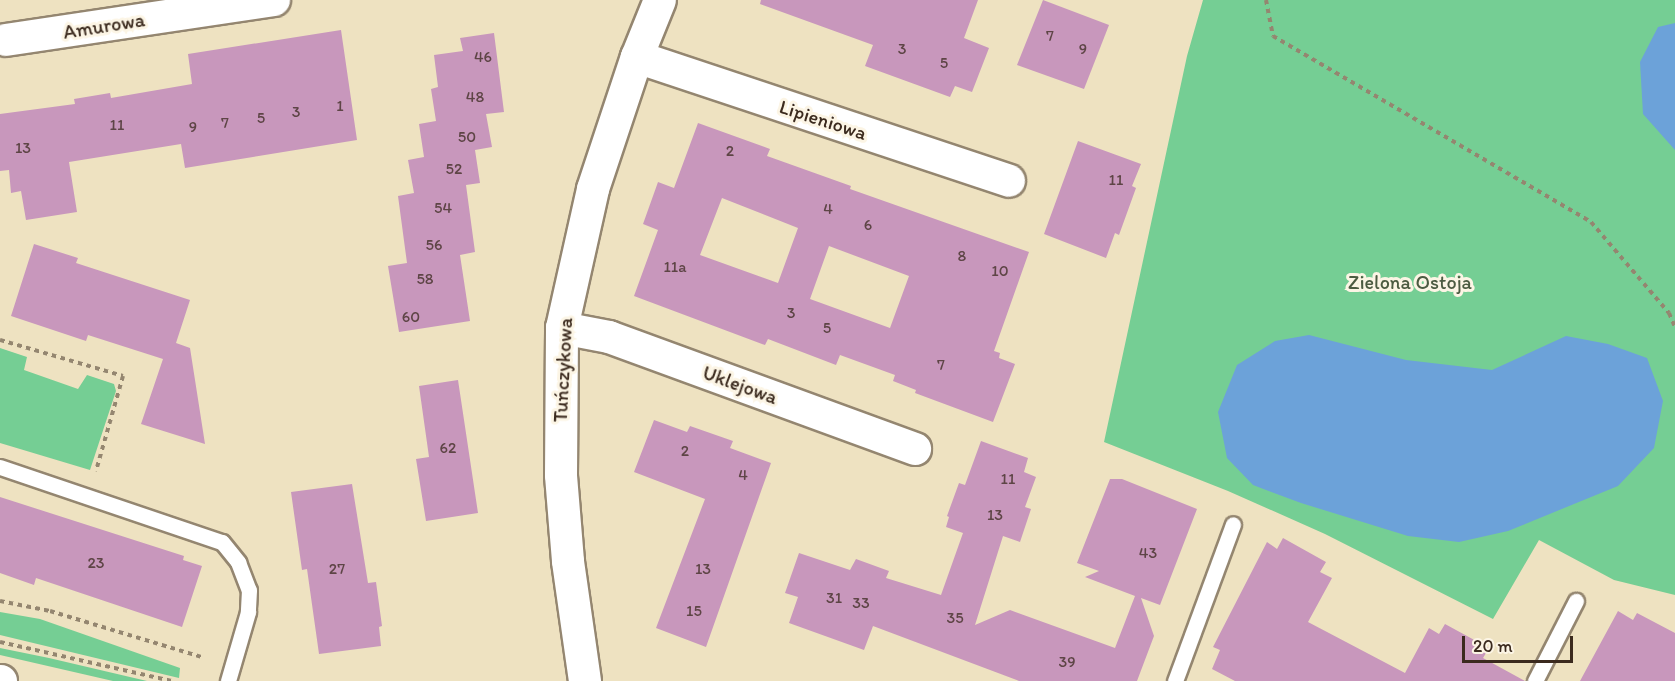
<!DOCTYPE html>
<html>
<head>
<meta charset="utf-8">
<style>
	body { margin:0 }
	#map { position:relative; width:1675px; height:681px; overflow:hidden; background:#eee2c1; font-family:Itim,sans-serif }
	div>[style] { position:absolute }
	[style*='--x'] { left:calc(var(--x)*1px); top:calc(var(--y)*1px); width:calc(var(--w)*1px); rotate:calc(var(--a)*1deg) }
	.green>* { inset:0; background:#75ce94 }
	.water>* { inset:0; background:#6ca2d9 }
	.building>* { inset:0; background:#c897bc }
	.path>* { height:4px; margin-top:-2px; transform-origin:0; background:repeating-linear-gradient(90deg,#948670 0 4.5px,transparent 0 9px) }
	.roads { filter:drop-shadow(2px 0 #948670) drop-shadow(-2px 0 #948670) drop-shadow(0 2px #948670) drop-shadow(0 -2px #948670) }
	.lane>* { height:15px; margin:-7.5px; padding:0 7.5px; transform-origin:7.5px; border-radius:7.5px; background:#fff }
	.street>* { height:32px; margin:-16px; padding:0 16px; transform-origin:16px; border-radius:16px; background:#fff }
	span { translate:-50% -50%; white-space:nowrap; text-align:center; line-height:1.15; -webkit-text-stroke:6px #fcf5e5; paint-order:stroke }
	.number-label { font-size:16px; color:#5e4546 }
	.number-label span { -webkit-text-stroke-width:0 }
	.street-label { font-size:20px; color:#3b2a1e }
	.park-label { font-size:20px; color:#4c5b41 }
	.scale { position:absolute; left:1462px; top:636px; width:111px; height:27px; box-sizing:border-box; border:3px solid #3b2a1e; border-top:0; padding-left:8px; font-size:18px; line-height:21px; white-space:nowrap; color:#3b2a1e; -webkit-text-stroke:4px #fcf5e5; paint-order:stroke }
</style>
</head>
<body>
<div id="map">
	<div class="green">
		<i style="clip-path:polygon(1203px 0,1675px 0,1675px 595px,1614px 580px,1539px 540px,1493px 619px,1325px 534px,1228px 491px,1104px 442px,1187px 56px)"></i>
		<i style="clip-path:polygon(0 348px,27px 357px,24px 370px,78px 389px,87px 375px,114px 384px,116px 391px,90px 470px,0 443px)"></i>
		<i style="clip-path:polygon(0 612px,40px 619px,180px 668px,179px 678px,0 635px)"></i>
		<i style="clip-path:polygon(0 648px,49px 658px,147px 681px,113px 681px,0 655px)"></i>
	</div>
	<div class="water">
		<i style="clip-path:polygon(1675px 23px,1675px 150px,1643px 114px,1640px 62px,1658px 27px)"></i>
		<i style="clip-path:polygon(1309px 335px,1406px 360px,1492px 370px,1566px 336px,1608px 344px,1647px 358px,1663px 401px,1654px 448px,1618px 486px,1508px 531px,1459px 542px,1408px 536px,1301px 503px,1253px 485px,1227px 458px,1218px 412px,1237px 365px,1275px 341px)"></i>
	</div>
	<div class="building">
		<i style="clip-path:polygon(761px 0,978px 0,964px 38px,989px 48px,972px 92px,955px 86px,950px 97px,865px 66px,873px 45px,760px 4px)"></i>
		<i style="clip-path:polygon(1043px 0,1109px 25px,1084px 89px,1017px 65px)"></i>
		<i style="clip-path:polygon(341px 30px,357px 140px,185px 168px,181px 144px,69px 162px,77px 212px,26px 220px,21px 191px,11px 193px,9px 170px,0 171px,0 114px,75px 104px,74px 99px,110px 93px,111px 98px,192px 84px,188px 54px)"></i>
		<i style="clip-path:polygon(494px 33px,504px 112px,486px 114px,492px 147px,475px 150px,480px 183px,466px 185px,475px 252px,460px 255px,470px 321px,399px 332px,388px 266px,407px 263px,398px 196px,414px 193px,408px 160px,424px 157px,419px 124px,436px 121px,431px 89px,438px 87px,434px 55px,463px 51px,460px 38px)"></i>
		<i style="clip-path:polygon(evenodd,698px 123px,770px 149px,767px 156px,851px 186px,850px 189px,1029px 252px,994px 351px,1000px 353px,999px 358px,1015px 364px,993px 422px,915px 393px,916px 390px,893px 381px,895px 375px,840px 355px,836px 365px,768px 339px,765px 345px,634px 296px,658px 230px,643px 224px,658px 182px,674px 188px,698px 123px,722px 198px,798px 228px,778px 283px,700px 255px,722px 198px,698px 123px,829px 246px,909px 276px,890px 328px,810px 299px,829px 246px)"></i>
		<i style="clip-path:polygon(1078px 141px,1141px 164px,1132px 186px,1136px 188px,1119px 235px,1115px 233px,1106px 258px,1044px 234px)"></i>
		<i style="clip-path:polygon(34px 244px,78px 258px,76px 263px,190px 300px,176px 343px,190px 348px,205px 444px,141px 424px,163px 359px,88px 335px,86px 341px,11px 316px)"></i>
		<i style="clip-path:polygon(458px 380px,478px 513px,426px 521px,416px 459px,429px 457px,419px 386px)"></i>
		<i style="clip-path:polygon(654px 420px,687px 432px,690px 426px,733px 441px,730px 448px,771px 463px,706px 647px,656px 628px,705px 499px,634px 472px)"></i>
		<i style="clip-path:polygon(981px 441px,1028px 458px,1024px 472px,1036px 477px,1025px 507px,1031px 509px,1020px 542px,1003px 536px,975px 625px,1010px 610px,1115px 648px,1135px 596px,1085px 577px,1099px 571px,1077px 563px,1110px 479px,1122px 479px,1197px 509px,1160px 605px,1141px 598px,1154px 636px,1137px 681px,1019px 681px,873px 626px,864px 650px,789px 623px,798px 597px,785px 593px,799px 553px,850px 570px,856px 559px,889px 571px,886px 578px,941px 595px,963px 533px,946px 527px,949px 517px,947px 516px,959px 483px,965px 485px)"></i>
		<i style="clip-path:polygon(352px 484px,368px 583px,376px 582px,382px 626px,379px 627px,381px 646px,319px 654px,307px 569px,302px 570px,291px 492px)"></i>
		<i style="clip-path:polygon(0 497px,184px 556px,183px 560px,202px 566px,182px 627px,36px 578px,34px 585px,0 573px)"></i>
		<i style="clip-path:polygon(1283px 538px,1326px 562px,1320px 572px,1332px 578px,1308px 622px,1405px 673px,1429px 628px,1439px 634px,1445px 624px,1489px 648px,1483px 658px,1525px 681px,1235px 681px,1212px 669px,1220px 650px,1213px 647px,1267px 542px,1277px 549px)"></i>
		<i style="clip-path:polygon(1618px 611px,1633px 620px,1637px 613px,1675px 633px,1675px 681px,1580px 681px)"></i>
	</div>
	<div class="path">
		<i style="--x:1266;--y:0;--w:37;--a:79"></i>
		<i style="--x:1273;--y:36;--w:368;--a:30.3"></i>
		<i style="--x:1591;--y:222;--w:120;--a:49.4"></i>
		<i style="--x:1669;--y:313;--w:15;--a:67"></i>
		<i style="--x:0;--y:340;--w:128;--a:16.3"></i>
		<i style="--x:123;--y:376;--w:99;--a:105.9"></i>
		<i style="--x:0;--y:601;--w:51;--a:11.3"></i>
		<i style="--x:50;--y:611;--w:158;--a:16.9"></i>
		<i style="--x:0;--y:642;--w:176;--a:12.8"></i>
	</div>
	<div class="roads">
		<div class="lane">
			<i style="--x:0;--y:467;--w:234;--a:18.7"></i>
			<i style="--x:222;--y:542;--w:26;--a:51"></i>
			<i style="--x:238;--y:562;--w:30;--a:69"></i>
			<i style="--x:249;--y:590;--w:22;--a:93"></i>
			<i style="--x:248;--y:612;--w:72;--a:106.2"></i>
			<i style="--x:1175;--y:681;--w:167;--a:-69.7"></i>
			<i style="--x:1535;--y:681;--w:90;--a:-62.9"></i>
		</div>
		<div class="street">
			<i style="--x:6;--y:40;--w:271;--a:-8.5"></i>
			<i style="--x:637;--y:57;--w:392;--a:18.4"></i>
			<i style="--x:562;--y:328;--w:48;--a:10.8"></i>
			<i style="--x:609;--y:337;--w:326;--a:20.1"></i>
			<i style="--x:0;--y:681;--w:1;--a:0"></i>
			<i style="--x:585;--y:681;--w:121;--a:-98.1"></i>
			<i style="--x:568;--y:561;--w:86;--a:-94.7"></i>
			<i style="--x:561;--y:475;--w:147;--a:-89.6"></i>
			<i style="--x:562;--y:328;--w:142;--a:-77.4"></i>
			<i style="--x:593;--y:189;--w:139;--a:-71.6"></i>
			<i style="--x:637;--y:57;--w:61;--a:-68"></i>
		</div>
	</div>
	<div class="number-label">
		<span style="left:1050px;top:36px">7</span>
		<span style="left:902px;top:49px">3</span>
		<span style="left:1083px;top:49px">9</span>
		<span style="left:483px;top:57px">46</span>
		<span style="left:944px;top:63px">5</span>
		<span style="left:475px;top:97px">48</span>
		<span style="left:340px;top:106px">1</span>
		<span style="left:296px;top:112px">3</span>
		<span style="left:261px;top:118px">5</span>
		<span style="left:225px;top:123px">7</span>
		<span style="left:117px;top:125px">11</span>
		<span style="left:193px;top:127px">9</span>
		<span style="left:467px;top:137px">50</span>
		<span style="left:23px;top:148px">13</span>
		<span style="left:730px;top:151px">2</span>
		<span style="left:454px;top:169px">52</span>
		<span style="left:1116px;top:180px">11</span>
		<span style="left:443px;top:208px">54</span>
		<span style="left:828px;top:209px">4</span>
		<span style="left:868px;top:225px">6</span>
		<span style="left:434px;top:245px">56</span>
		<span style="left:962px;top:256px">8</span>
		<span style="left:675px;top:267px">11a</span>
		<span style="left:1000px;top:271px">10</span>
		<span style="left:425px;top:279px">58</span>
		<span style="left:791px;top:313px">3</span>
		<span style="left:411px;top:317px">60</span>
		<span style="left:827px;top:328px">5</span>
		<span style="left:941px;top:365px">7</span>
		<span style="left:448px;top:448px">62</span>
		<span style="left:685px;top:451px">2</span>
		<span style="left:743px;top:475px">4</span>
		<span style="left:1008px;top:479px">11</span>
		<span style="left:995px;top:515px">13</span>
		<span style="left:1148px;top:553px">43</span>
		<span style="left:96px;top:563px">23</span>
		<span style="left:337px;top:569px">27</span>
		<span style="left:703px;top:569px">13</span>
		<span style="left:834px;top:598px">31</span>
		<span style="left:861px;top:603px">33</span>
		<span style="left:694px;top:611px">15</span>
		<span style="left:955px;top:618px">35</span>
		<span style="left:1067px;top:662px">39</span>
	</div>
	<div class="street-label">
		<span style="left:104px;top:26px;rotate:-9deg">Amurowa</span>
		<span style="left:823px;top:120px;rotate:18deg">Lipieniowa</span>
		<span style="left:563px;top:370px;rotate:-87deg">Tuńczykowa</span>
		<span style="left:740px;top:385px;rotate:20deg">Uklejowa</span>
	</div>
	<div class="park-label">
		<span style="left:1410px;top:282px">Zielona Ostoja</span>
	</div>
	<div class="scale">20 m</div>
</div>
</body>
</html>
